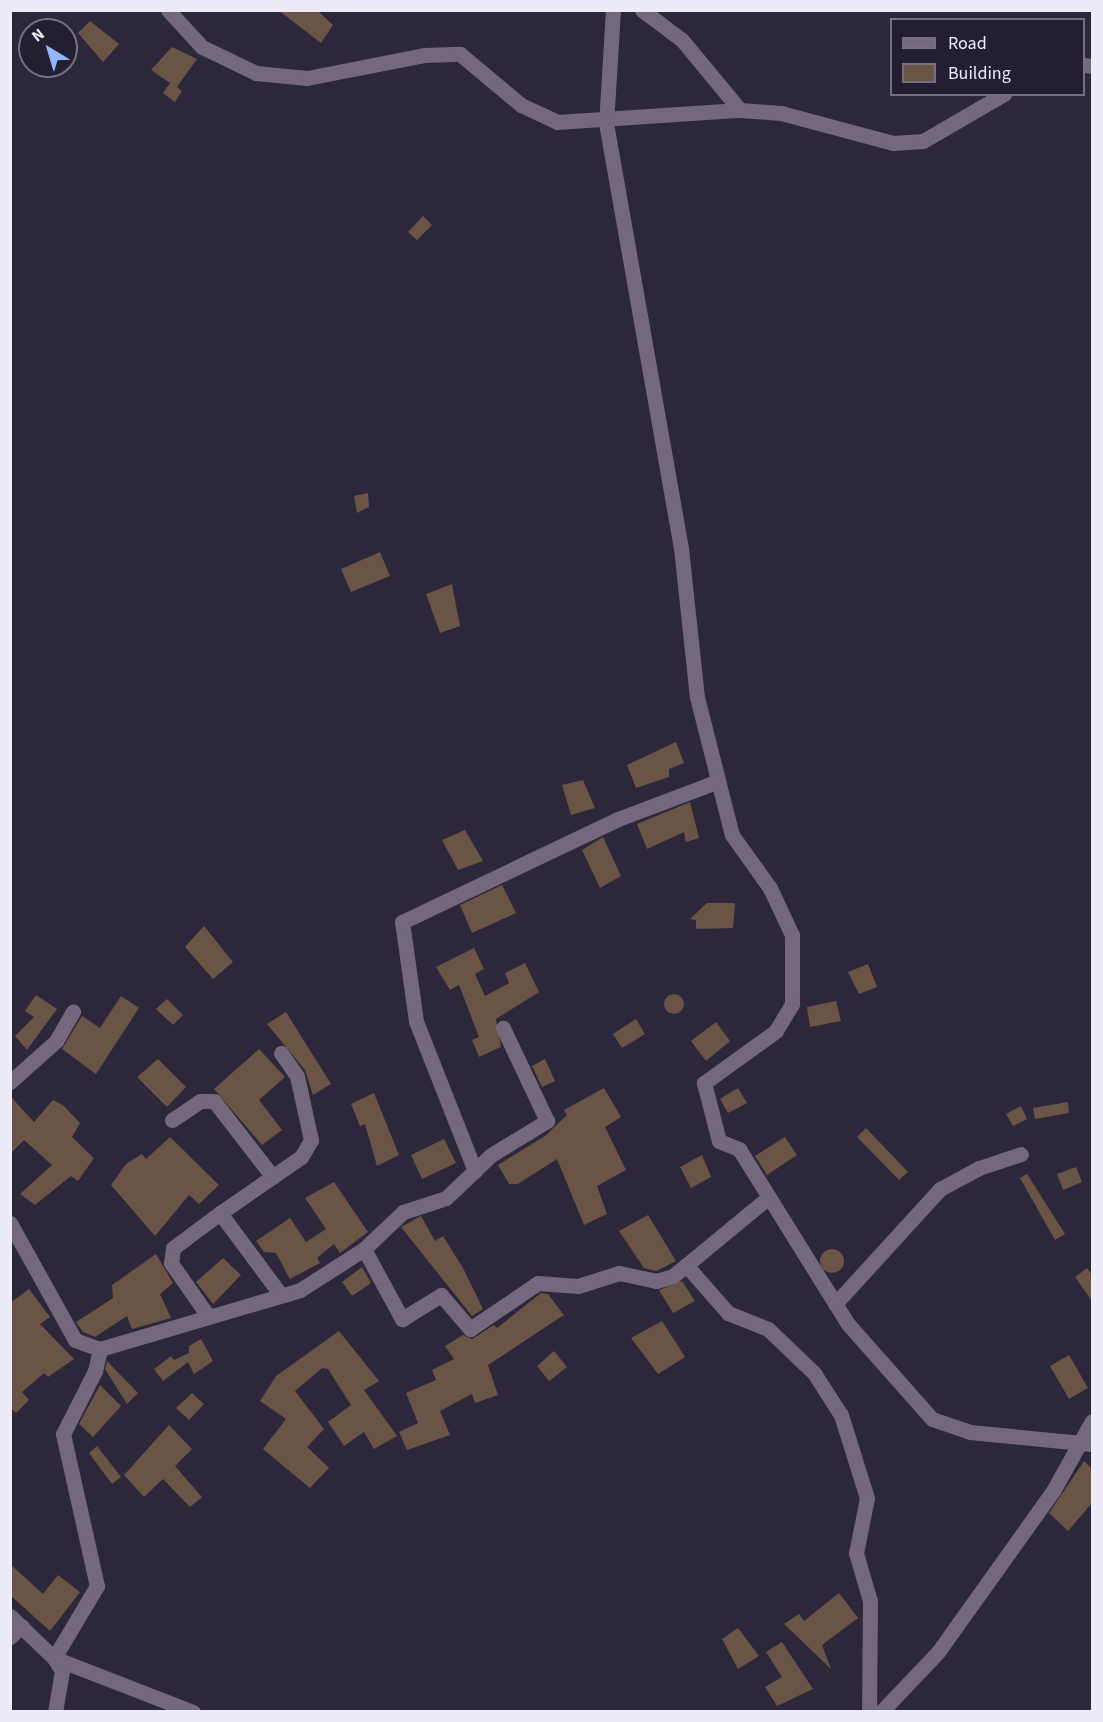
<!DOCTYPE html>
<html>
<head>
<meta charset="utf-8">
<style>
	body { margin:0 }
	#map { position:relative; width:1103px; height:1722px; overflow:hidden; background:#2d273b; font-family:"Source Sans 3",sans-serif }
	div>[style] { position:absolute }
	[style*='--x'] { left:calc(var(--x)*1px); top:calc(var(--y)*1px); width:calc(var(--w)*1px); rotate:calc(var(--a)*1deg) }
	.building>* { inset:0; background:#695445 }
	.round { border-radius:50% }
	.minor>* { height:15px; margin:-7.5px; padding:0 7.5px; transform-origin:7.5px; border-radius:7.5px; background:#73687c }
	span { translate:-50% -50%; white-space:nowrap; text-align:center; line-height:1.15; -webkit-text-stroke:4.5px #231e31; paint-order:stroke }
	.frame { position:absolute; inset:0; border:12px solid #eeebf8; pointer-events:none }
	.legend { position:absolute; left:890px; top:18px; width:195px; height:78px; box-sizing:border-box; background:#231e31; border:2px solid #747081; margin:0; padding:8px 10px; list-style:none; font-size:18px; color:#eeebf8 }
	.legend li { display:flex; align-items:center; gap:12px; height:30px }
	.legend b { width:30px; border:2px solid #747081 }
	.north { position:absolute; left:18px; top:18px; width:60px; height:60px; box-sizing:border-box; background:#231e31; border:2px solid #747081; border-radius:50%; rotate:322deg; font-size:16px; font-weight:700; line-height:24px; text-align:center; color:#eeebf8 }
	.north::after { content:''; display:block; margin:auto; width:21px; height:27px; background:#93b7fd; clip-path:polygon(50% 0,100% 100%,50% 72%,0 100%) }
</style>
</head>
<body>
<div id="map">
	<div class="building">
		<i style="clip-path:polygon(278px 10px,317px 10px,333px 25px,321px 43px)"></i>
		<i style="clip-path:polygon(90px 21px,119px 44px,103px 62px,78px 33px)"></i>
		<i style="clip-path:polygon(172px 47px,197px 59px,177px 87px,182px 91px,175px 102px,163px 93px,170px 83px,151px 70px)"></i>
		<i style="clip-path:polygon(423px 216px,432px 225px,417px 240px,408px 232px)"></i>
		<i style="clip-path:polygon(368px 493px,369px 507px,357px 513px,354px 496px)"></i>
		<i style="clip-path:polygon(380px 552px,390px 576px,351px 592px,341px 569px)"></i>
		<i style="clip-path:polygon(452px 584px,460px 626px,440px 633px,426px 594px)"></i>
		<i style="clip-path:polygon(676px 742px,684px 763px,669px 769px,669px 777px,636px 788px,627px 765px)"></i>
		<i style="clip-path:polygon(583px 780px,595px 808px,571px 815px,562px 785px)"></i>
		<i style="clip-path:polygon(690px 802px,699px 838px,686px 842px,684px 832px,647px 849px,637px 824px)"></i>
		<i style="clip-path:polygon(465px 830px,483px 861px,458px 870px,442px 840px)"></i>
		<i style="clip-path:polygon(603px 837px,621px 876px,600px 888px,582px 850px)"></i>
		<i style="clip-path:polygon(502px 885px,516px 913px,472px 933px,460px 905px)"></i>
		<i style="clip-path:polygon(707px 903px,735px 903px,733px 928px,696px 929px,696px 920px,690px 919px)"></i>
		<i style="clip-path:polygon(204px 926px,233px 962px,213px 979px,185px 947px)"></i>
		<i style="clip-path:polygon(474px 948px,484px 969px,475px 974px,485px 996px,509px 983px,505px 973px,525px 963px,539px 992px,496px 1019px,501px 1047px,479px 1057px,472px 1040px,479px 1037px,459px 985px,450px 990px,436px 967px)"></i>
		<i style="clip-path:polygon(868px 964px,877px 987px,859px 994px,848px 972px)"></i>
		<i class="round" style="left:664px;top:994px;width:20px;height:20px"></i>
		<i style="clip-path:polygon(36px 995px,57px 1009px,27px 1050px,15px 1036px,34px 1017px,25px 1011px)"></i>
		<i style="clip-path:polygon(121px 996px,139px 1008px,96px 1074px,62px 1049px,82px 1016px,100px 1028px)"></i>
		<i style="clip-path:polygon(167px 999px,183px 1015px,173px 1025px,156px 1009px)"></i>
		<i style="clip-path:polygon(836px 1001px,841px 1021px,810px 1027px,807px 1007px)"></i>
		<i style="clip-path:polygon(286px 1012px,331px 1084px,313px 1095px,305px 1070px,267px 1024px)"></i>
		<i style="clip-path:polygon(636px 1019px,645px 1034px,622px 1048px,613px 1034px)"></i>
		<i style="clip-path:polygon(716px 1022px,730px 1041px,706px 1061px,691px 1041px)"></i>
		<i style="clip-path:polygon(259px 1049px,285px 1077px,259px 1100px,282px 1130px,262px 1145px,214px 1089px)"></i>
		<i style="clip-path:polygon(158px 1059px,186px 1087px,167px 1107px,137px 1077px)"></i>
		<i style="clip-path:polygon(545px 1059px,555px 1081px,542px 1087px,532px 1066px)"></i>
		<i style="clip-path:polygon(604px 1088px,621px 1117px,605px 1127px,626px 1170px,597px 1186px,607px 1214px,584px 1225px,557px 1159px,518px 1184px,509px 1184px,498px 1165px,545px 1136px,567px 1115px,564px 1110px)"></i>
		<i style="clip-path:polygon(738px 1088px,747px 1103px,728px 1113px,720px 1099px)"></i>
		<i style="clip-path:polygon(374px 1093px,399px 1155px,377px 1166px,365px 1124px,360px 1126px,351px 1104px)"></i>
		<i style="clip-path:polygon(10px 1096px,34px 1122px,53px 1100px,63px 1105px,80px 1123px,72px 1137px,94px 1158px,78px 1181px,71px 1176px,35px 1205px,20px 1194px,52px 1165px,24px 1140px,10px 1154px)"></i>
		<i style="clip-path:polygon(1068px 1102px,1069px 1113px,1035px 1119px,1033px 1108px)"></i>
		<i style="clip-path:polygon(1021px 1106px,1027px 1119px,1013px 1126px,1006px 1114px)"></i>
		<i style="clip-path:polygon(866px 1128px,908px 1172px,899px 1180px,857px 1137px)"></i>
		<i style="clip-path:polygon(170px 1137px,219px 1185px,199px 1204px,189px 1195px,155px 1236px,111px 1185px,126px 1164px,142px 1154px,146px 1159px)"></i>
		<i style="clip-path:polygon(785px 1137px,797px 1155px,767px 1175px,755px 1156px)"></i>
		<i style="clip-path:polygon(444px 1139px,456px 1163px,422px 1179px,411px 1155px)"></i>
		<i style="clip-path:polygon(702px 1155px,711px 1177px,691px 1188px,680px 1167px)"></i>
		<i style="clip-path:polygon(1076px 1167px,1082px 1182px,1063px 1190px,1057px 1174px)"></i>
		<i style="clip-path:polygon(1027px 1174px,1065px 1234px,1055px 1240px,1020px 1178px)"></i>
		<i style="clip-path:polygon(334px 1182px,368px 1232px,340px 1253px,334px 1244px,317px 1258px,320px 1263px,290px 1279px,276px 1253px,264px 1252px,256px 1241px,290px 1218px,306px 1242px,326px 1229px,305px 1198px)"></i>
		<i style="clip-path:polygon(648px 1215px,676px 1261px,656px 1271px,644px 1268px,619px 1231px)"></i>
		<i style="clip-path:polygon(421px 1216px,435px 1241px,443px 1236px,463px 1268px,483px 1309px,472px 1316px,401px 1227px)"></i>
		<i class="round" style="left:820px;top:1249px;width:24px;height:24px"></i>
		<i style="clip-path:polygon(156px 1254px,173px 1283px,160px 1294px,171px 1318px,132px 1329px,127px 1316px,95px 1337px,83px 1332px,76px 1322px,113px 1298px,112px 1285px)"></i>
		<i style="clip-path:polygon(223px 1258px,241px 1275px,213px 1304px,196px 1282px)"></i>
		<i style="clip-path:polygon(362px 1267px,371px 1283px,352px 1296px,342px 1282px)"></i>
		<i style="clip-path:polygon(1087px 1268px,1092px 1275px,1092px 1301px,1075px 1277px)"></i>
		<i style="clip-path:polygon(682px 1281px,695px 1301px,673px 1313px,659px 1290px)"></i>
		<i style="clip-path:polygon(29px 1289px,50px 1317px,40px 1324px,74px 1359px,48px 1377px,44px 1373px,22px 1392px,29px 1400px,16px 1413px,10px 1407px,10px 1303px)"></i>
		<i style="clip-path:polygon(541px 1293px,548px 1294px,564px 1315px,488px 1365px,498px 1395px,475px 1403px,472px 1394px,440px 1411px,450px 1435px,407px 1450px,399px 1432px,418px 1423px,406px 1393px,436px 1380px,432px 1370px,454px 1359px,445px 1346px,463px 1335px,472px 1339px,494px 1325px,497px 1328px)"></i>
		<i style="clip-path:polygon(662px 1321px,685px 1357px,658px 1374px,631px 1338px)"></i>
		<i style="clip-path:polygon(339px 1331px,379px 1381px,364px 1390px,397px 1436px,374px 1449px,364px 1432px,344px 1446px,328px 1422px,351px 1405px,328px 1369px,322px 1368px,295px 1391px,324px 1429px,307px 1447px,329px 1468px,310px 1488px,263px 1449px,286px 1419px,260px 1401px,276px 1376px)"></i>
		<i style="clip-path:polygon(201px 1339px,213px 1361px,194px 1374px,188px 1362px,163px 1381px,154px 1369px,171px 1356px,174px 1360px,189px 1353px,189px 1346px)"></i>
		<i style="clip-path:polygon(554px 1351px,567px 1367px,549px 1381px,537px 1366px)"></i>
		<i style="clip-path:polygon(1069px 1355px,1088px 1388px,1069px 1399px,1050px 1366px)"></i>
		<i style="clip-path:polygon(107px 1361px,138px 1393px,127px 1404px,105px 1369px)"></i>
		<i style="clip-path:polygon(100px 1385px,121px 1406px,93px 1437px,79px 1424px)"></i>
		<i style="clip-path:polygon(192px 1393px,204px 1404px,189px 1420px,176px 1408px)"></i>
		<i style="clip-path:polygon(169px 1425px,192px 1449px,175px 1466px,202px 1497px,190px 1507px,163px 1479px,144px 1497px,124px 1475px)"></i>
		<i style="clip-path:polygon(97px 1446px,121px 1477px,112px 1484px,89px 1453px)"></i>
		<i style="clip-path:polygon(1084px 1461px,1092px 1469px,1092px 1503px,1068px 1531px,1049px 1513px)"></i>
		<i style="clip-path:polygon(10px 1564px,43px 1594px,58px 1575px,80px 1592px,50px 1631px,10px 1595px)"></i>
		<i style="clip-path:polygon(839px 1593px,858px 1618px,822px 1645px,831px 1669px,784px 1624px,799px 1614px,804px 1621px)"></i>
		<i style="clip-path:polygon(738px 1628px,759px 1656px,738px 1669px,722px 1639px)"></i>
		<i style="clip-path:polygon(782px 1642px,813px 1689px,777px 1706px,765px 1687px,782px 1677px,766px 1652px)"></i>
	</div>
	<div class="minor">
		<i style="--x:168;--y:10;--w:50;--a:47.4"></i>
		<i style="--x:202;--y:47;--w:60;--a:25.7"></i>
		<i style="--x:256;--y:73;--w:51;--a:5.6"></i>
		<i style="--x:307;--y:78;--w:119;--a:-11.1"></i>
		<i style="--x:424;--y:55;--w:36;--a:-2"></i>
		<i style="--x:460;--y:54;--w:80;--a:39.9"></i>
		<i style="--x:521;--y:105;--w:40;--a:25"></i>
		<i style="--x:557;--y:122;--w:183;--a:-3.8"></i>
		<i style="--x:740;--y:110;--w:41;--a:4.2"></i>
		<i style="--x:781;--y:113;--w:116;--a:15"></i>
		<i style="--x:893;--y:143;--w:30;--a:-4"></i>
		<i style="--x:923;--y:141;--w:94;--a:-30.1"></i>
		<i style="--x:613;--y:10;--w:113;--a:93.5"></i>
		<i style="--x:606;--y:123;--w:432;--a:80"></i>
		<i style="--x:681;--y:548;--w:150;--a:83.9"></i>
		<i style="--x:697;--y:697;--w:142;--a:75.8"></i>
		<i style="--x:732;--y:835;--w:65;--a:54.4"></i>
		<i style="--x:770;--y:888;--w:52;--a:64.9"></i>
		<i style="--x:792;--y:935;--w:69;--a:90"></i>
		<i style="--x:792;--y:1004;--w:31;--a:121"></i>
		<i style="--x:776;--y:1031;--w:89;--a:144.2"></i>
		<i style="--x:704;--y:1083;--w:60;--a:75.5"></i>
		<i style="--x:719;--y:1141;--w:22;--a:22"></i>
		<i style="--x:739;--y:1149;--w:206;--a:58.1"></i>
		<i style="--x:848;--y:1324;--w:127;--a:48.5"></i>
		<i style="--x:932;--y:1419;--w:40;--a:18.9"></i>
		<i style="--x:970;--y:1432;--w:123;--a:5.6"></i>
		<i style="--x:642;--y:10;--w:50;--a:36.9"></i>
		<i style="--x:682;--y:40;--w:91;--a:50.4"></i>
		<i style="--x:1084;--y:65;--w:8;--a:7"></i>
		<i style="--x:281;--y:1053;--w:28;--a:55"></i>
		<i style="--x:297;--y:1076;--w:66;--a:77.7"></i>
		<i style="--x:311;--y:1140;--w:20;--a:120"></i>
		<i style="--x:301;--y:1157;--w:98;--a:145.3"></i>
		<i style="--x:220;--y:1213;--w:102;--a:53.4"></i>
		<i style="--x:10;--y:1082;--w:62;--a:-41.7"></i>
		<i style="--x:56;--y:1041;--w:34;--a:-60"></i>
		<i style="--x:172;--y:1120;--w:34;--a:-34"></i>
		<i style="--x:200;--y:1101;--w:14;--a:0"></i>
		<i style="--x:214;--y:1101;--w:96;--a:52.2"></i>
		<i style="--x:475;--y:1171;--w:161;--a:-111.5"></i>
		<i style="--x:416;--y:1021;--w:100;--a:-98"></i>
		<i style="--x:402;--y:922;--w:239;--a:-25.5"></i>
		<i style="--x:618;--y:819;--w:105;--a:-20.7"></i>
		<i style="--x:10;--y:1223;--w:134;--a:60.9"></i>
		<i style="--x:75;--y:1340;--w:27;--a:20"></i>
		<i style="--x:364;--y:1249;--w:80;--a:61.5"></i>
		<i style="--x:402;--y:1319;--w:46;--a:-31.6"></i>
		<i style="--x:441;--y:1295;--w:45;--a:49.5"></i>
		<i style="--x:470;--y:1329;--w:82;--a:-34.1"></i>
		<i style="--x:538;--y:1283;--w:40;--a:4.3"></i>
		<i style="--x:578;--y:1286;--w:43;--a:-17.6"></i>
		<i style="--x:619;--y:1273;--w:38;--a:12"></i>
		<i style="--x:656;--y:1281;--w:18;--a:-16"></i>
		<i style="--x:673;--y:1276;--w:124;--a:-39.5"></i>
		<i style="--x:686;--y:1265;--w:64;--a:48.8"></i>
		<i style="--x:728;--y:1313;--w:43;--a:21.8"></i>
		<i style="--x:768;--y:1329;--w:64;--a:43.7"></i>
		<i style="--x:814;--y:1373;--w:50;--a:57.3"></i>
		<i style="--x:841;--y:1415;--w:87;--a:72.6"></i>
		<i style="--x:867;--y:1498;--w:56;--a:101.3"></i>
		<i style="--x:856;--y:1553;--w:50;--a:73.7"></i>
		<i style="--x:870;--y:1601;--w:111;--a:90.5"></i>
		<i style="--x:835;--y:1304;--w:156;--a:-47.6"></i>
		<i style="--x:940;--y:1189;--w:44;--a:-28.3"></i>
		<i style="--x:979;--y:1168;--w:44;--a:-18.4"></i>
		<i style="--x:208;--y:1316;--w:65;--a:-124.9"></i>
		<i style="--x:171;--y:1263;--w:15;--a:-82"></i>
		<i style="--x:173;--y:1248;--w:59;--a:-36.7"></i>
		<i style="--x:10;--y:1616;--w:61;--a:43.7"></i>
		<i style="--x:54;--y:1658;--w:149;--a:21.2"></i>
		<i style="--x:10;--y:1637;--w:16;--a:-43"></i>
		<i style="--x:54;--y:1658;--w:84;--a:-59.2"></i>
		<i style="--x:97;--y:1586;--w:156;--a:-102.6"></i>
		<i style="--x:63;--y:1434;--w:71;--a:-63.1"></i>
		<i style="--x:95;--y:1371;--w:23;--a:-77"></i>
		<i style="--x:100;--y:1349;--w:209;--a:-16.4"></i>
		<i style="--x:300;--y:1290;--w:76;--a:-32.6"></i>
		<i style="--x:364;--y:1249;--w:54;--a:-43.5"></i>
		<i style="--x:403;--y:1212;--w:45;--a:-18"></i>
		<i style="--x:446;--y:1198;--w:62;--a:-43.7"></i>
		<i style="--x:491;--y:1155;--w:66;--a:-31.3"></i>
		<i style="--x:547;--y:1121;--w:103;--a:-115.3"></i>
		<i style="--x:54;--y:1658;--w:15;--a:58"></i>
		<i style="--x:62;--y:1671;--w:42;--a:99.7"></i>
		<i style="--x:881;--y:1712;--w:83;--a:-46.5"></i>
		<i style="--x:938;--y:1652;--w:198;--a:-54.5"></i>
		<i style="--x:1053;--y:1491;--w:80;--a:-60.9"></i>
	</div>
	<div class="frame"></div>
	<ul class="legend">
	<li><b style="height:8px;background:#73687c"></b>Road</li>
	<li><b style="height:16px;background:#695445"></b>Building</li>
	</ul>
	<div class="north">N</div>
</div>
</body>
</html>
